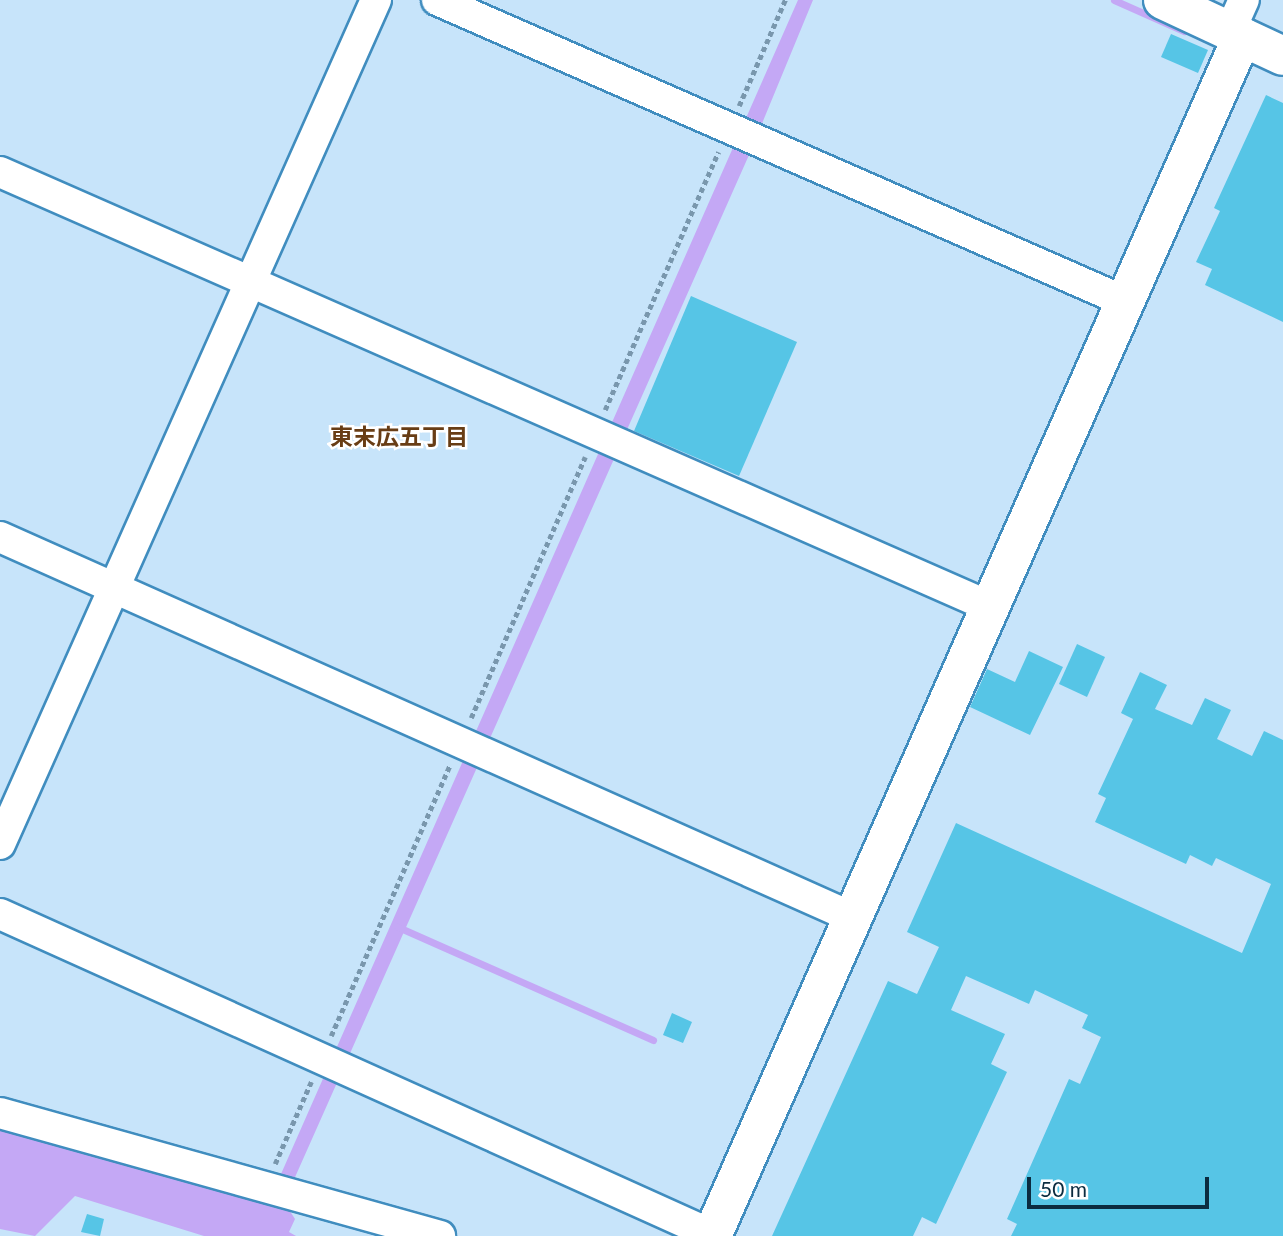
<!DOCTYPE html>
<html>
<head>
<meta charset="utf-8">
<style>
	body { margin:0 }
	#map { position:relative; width:1283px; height:1236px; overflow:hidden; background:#c7e4fa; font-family:Lato,"Noto Sans JP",sans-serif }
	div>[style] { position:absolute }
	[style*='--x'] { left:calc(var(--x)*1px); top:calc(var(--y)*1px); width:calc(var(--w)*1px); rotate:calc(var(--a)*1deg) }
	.water>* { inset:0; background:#c4a8f5 }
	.stream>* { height:7px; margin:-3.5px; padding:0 3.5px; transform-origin:3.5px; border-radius:3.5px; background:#c4a8f5 }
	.building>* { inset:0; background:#56c5e6 }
	.path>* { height:4.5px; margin-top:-2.25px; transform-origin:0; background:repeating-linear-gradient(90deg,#7997ad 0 5px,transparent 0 8.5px) }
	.roads { filter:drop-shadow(2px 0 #408dbf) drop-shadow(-2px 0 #408dbf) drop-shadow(0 2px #408dbf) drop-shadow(0 -2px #408dbf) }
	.street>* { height:30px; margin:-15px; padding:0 15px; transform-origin:15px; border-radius:15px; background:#fff }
	.secondary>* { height:38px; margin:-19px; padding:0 19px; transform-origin:19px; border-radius:19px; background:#fff }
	span { translate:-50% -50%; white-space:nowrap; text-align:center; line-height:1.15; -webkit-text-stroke:5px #fff; paint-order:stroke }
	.neighbourhood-label { font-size:23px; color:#683d15; font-weight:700 }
	.scale { position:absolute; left:1027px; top:1177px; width:182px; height:32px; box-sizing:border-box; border:4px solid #0b2c40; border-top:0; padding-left:9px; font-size:21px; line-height:24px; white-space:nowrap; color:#0b2c40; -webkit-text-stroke:5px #fff; paint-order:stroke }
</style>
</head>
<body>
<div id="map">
	<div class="water">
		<i style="clip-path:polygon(798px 0,813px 0,749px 155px,284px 1202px,295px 1219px,289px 1232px,296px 1236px,204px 1236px,75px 1196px,35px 1236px,0 1229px,0 1125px,265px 1203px,270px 1199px)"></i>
	</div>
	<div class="stream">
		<i style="--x:1114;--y:0;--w:77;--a:23.9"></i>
		<i style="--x:398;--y:927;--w:279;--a:23.9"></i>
	</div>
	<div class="building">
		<i style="clip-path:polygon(1171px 34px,1208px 50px,1198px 73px,1161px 57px)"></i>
		<i style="clip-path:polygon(1266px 95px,1283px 103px,1283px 322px,1205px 285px,1212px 269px,1196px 262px,1220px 211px,1214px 208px)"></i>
		<i style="clip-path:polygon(691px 296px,797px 342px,739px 476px,634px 431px)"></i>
		<i style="clip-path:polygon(1077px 644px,1105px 657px,1087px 697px,1059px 684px)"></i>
		<i style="clip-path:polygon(1029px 651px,1063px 667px,1030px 735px,970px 707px,987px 669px,1015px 682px)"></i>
		<i style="clip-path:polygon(1140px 672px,1167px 685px,1155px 709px,1192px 725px,1205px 698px,1231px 710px,1217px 739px,1252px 756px,1264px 731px,1283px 740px,1283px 1236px,1011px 1236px,1017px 1224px,1007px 1219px,1069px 1079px,1080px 1084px,1101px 1037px,1082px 1028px,1088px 1015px,1035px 990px,1029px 1004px,966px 976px,951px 1010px,1005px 1034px,991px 1064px,1007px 1072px,936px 1224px,922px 1217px,913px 1236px,772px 1236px,888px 981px,917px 994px,939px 947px,907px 932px,956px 823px,1242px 953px,1271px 884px,1216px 858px,1212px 866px,1190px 855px,1186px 864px,1095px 822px,1106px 798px,1098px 794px,1133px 719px,1121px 713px)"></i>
		<i style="clip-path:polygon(672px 1013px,692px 1022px,683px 1043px,663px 1035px)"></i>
		<i style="clip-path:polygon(87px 1214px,104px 1219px,100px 1236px,81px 1232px)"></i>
	</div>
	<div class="path">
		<i style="--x:739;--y:106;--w:116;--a:-66.5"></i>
		<i style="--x:605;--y:410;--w:282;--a:-66.3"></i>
		<i style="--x:471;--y:718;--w:285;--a:-66.4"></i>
		<i style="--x:331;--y:1036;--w:296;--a:-66.3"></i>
		<i style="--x:275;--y:1164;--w:90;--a:-66.3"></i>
	</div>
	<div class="roads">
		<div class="street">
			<i style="--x:437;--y:0;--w:750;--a:23.66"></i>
			<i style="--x:1230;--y:31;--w:34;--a:-66"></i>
			<i style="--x:0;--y:172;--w:1082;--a:23.7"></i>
			<i style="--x:0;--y:537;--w:933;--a:24.04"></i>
			<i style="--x:0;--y:844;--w:924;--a:-65.99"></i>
			<i style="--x:0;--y:914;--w:782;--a:24.24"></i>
			<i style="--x:0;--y:1113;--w:457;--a:15.6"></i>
		</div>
		<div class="secondary">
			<i style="--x:1163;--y:0;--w:132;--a:25"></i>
			<i style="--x:712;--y:1236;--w:1311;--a:-66.15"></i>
		</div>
	</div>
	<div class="neighbourhood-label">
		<span style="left:399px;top:436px">東末広五丁目</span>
	</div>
	<div class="scale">50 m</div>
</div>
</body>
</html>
